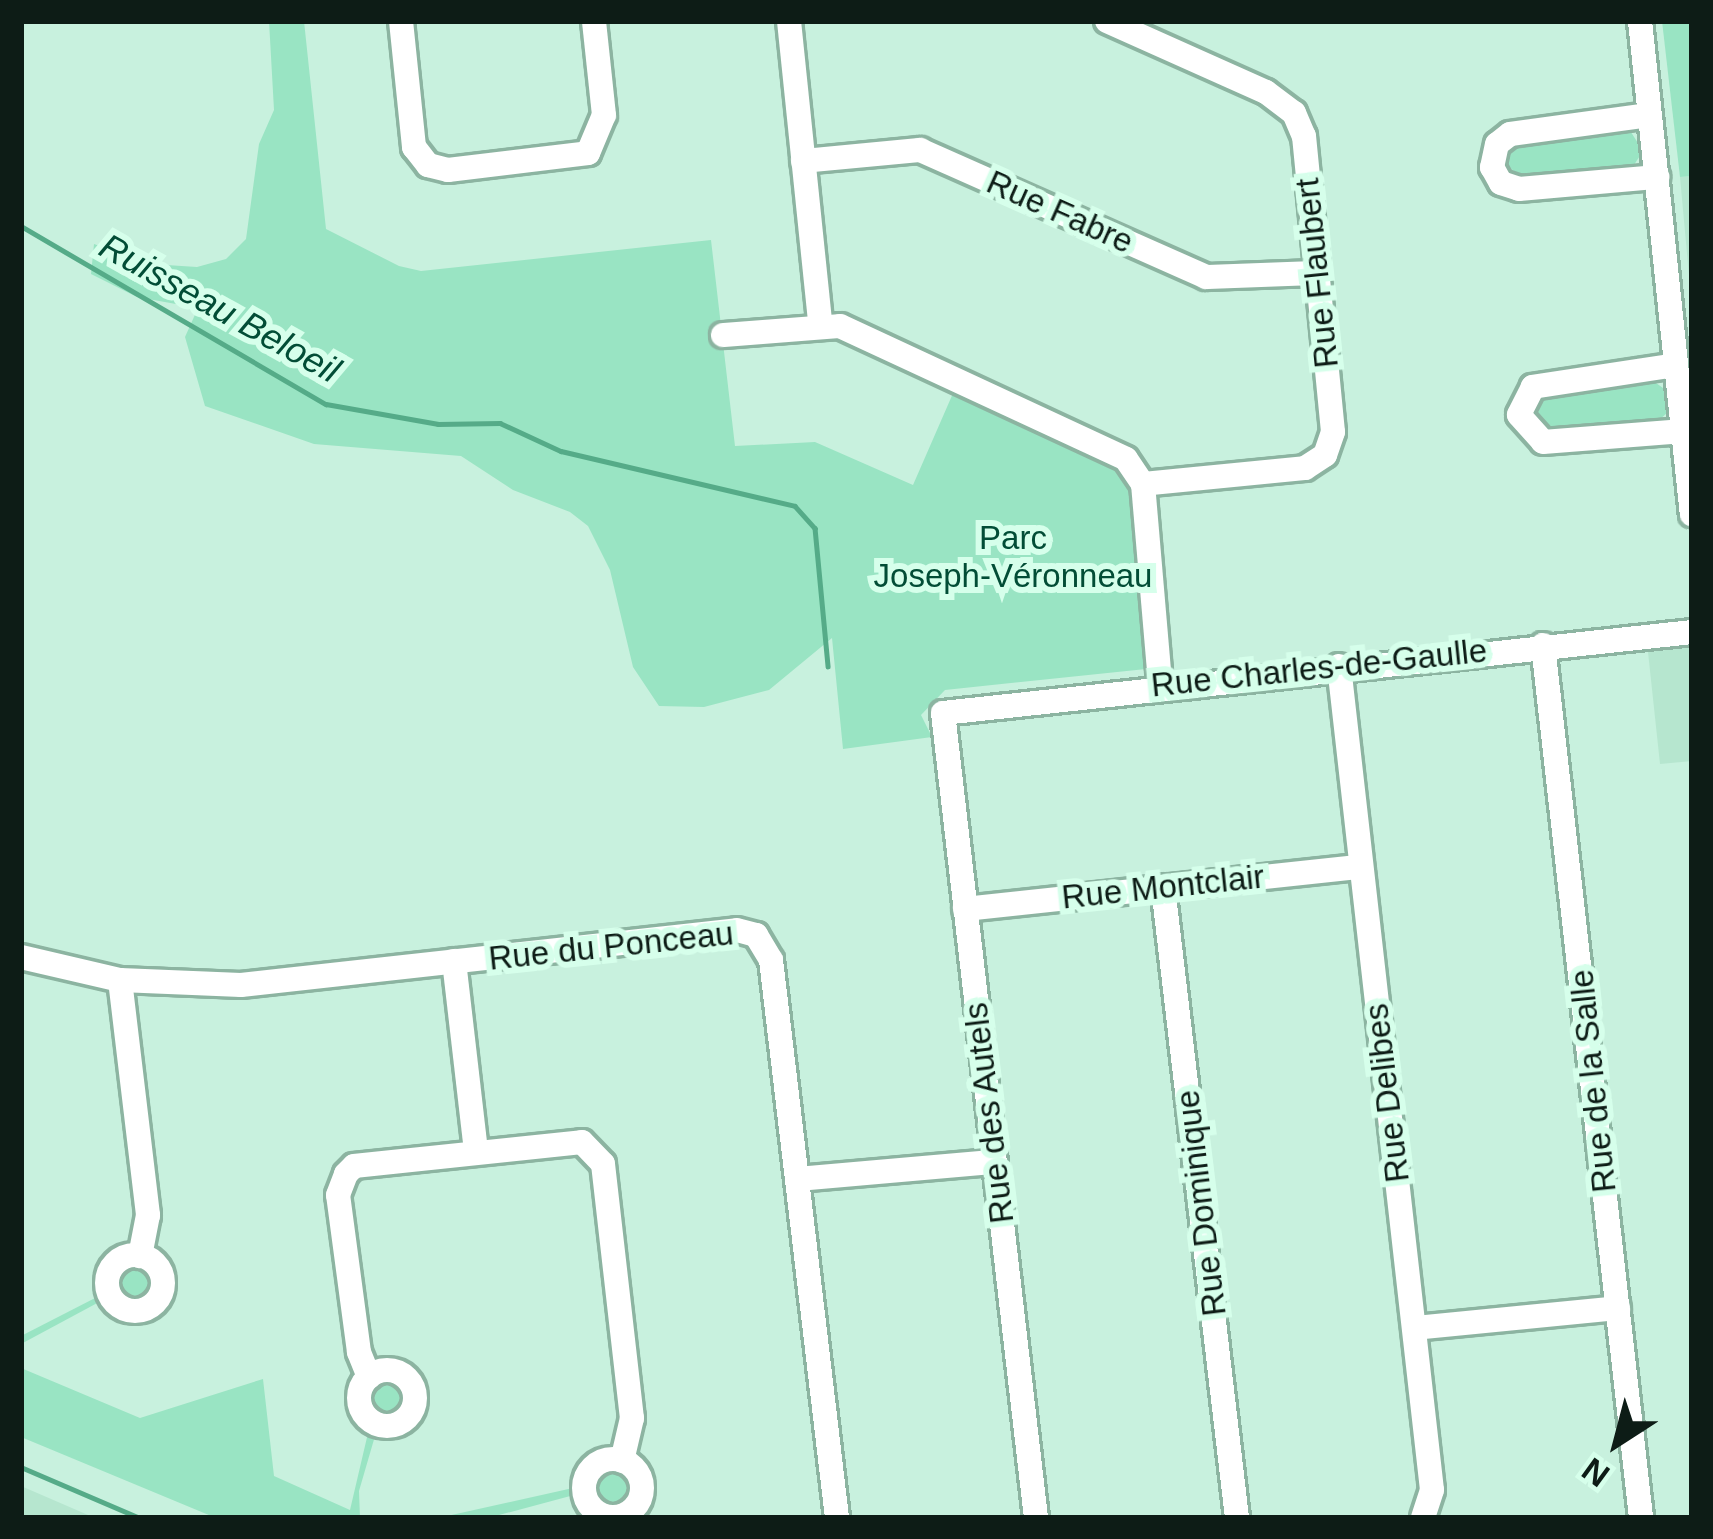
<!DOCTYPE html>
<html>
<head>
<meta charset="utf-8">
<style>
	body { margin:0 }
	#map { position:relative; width:1713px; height:1539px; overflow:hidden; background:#c8f1de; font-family:Helvetica,sans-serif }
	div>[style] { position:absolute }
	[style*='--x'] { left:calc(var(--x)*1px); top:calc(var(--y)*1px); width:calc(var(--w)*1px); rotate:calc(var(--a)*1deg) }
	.built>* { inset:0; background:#b6e6cf }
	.green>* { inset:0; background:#99e4c3 }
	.round { border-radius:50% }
	.stream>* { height:4.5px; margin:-2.25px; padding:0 2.25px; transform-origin:2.25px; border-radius:2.25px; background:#55ab88 }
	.roads { filter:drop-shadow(3px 0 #8cb4a1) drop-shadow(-3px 0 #8cb4a1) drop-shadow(0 3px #8cb4a1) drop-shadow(0 -3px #8cb4a1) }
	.minor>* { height:24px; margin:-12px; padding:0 12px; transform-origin:12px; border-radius:12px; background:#fff }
	.minor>.ring { margin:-12px; padding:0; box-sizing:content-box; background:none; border:24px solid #fff; border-radius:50% }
	span { translate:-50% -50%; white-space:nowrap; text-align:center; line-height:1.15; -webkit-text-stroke:12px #d6ffeb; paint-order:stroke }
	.street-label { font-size:33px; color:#0d1c16 }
	.park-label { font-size:33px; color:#024d36 }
	.water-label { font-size:36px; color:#024d36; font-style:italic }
	.frame { position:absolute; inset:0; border:24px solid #0d1c16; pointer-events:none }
	.north { position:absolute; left:1557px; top:1383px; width:120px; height:120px; -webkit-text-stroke:9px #d6ffeb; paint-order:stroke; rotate:216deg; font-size:33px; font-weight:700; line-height:48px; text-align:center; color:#0d1c16 }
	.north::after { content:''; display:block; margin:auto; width:42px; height:54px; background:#0d1c16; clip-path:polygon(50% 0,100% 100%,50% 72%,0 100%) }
</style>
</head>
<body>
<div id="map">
	<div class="built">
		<i style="clip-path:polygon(1692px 176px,1692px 308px,1680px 177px)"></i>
		<i style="clip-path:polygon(1692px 647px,1692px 761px,1660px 764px,1648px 652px)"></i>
		<i style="clip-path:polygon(21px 1486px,95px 1518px,21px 1518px)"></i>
	</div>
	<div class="green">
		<i style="clip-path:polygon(269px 21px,304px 21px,326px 229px,399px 266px,421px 271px,711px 240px,735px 446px,815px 442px,913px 485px,954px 391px,1117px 466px,1130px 492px,1146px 669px,945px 690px,921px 715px,932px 737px,843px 749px,832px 638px,769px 690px,704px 707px,659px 706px,633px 667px,610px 570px,588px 526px,570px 512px,513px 490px,461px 456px,314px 444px,205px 406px,185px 337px,198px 308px,137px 297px,91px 274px,94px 244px,151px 264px,197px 267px,226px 259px,246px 239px,259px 144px,274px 110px)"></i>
		<i style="clip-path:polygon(1662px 21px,1692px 21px,1692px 176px,1680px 177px)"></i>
		<i style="clip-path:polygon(1629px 129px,1643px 151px,1632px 168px,1521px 179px,1504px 161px,1511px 146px)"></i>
		<i style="clip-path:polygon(1652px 380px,1667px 391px,1668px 412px,1657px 422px,1545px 430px,1531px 417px,1538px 398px)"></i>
		<i class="round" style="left:120px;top:1268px;width:30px;height:30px"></i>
		<i style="clip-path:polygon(99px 1296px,101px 1301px,21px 1344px,21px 1336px)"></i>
		<i style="clip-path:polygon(21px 1368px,140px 1418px,263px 1379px,274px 1476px,350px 1510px,368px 1433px,375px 1436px,359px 1491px,360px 1518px,216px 1518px,21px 1437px)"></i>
		<i class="round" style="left:373px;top:1384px;width:30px;height:30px"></i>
		<i class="round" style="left:597px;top:1472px;width:32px;height:32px"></i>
		<i style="clip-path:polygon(573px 1488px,574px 1495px,488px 1518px,438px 1518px)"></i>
	</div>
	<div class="stream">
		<i style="--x:21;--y:226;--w:353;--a:30.3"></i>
		<i style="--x:326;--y:404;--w:114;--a:10.1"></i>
		<i style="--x:438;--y:424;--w:62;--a:-0.9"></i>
		<i style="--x:500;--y:423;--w:67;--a:24.7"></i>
		<i style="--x:561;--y:451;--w:240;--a:13.2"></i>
		<i style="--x:795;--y:506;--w:30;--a:48"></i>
		<i style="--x:815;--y:528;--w:139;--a:84.6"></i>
		<i style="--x:21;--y:1467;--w:129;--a:23.2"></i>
	</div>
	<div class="roads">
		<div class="minor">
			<i style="--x:401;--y:21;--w:127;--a:84.1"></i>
			<i style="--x:414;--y:147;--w:23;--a:52"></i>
			<i style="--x:428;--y:165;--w:21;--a:14"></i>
			<i style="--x:448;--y:170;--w:141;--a:-6.9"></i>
			<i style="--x:588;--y:153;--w:41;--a:-67.2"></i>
			<i style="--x:604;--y:115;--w:95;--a:-96.1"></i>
			<i style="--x:789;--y:21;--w:304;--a:84.1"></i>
			<i style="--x:1107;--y:21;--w:174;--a:24.1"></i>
			<i style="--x:1266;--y:92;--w:35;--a:37"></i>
			<i style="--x:1294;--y:113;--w:25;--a:67"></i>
			<i style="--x:1304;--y:136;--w:297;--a:84.4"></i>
			<i style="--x:1333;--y:432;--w:24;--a:109"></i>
			<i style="--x:1325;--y:455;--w:24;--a:147"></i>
			<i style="--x:1305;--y:468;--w:163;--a:174.4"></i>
			<i style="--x:1640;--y:21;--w:496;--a:84"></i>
			<i style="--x:1649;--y:115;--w:140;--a:172.2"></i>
			<i style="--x:1510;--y:134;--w:16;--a:142"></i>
			<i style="--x:1497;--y:144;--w:24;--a:102"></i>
			<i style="--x:1492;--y:167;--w:18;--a:61"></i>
			<i style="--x:1501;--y:183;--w:19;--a:18"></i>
			<i style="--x:1519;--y:189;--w:139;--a:-5"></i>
			<i style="--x:803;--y:161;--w:118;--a:-5.4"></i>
			<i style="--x:920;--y:150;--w:313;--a:23.9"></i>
			<i style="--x:1206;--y:277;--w:110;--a:-2.1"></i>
			<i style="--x:723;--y:335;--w:117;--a:-4.4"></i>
			<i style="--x:840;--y:326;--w:315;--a:24.9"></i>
			<i style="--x:1126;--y:459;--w:30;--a:56"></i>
			<i style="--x:1143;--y:484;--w:201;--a:85.1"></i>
			<i style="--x:1676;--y:365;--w:145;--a:171.3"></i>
			<i style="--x:1533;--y:387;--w:31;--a:117"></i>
			<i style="--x:1519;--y:415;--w:36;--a:48"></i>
			<i style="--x:1543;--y:442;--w:141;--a:-4.5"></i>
			<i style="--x:1543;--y:645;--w:878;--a:83.59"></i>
			<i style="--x:1339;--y:666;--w:829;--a:83.56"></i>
			<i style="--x:1432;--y:1490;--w:29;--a:108"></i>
			<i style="--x:1163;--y:887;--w:635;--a:83.31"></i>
			<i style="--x:965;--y:909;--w:397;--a:-6.1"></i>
			<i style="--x:21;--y:957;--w:102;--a:13.1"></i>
			<i style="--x:120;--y:980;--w:121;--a:2.4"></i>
			<i style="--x:241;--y:985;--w:499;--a:-6.3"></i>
			<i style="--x:737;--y:930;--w:20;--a:15"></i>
			<i style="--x:756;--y:935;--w:29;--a:59"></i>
			<i style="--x:771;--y:960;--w:562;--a:83.25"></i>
			<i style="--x:454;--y:961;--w:191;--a:83.4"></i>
			<i style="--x:120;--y:980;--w:237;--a:83.2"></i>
			<i style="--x:148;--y:1215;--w:42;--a:101"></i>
			<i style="--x:798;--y:1179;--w:197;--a:-5"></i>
			<i class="ring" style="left:107px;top:1255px;width:32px;height:32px"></i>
			<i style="--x:1415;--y:1328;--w:204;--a:-5.6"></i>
			<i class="ring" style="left:359px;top:1370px;width:32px;height:32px"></i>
			<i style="--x:369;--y:1377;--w:27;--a:-112"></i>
			<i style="--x:359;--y:1352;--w:158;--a:-97.6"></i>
			<i style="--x:338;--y:1195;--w:22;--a:-69"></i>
			<i style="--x:346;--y:1174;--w:11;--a:-45"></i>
			<i style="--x:354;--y:1166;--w:229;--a:-6"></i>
			<i style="--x:582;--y:1142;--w:30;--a:46"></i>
			<i style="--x:603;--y:1164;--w:256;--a:83.5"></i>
			<i style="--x:632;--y:1418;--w:44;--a:103.1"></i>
			<i class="ring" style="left:584px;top:1459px;width:34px;height:34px"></i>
			<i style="--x:1036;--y:1518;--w:810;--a:-96.59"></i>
			<i style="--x:943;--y:713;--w:753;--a:-6.17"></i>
		</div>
	</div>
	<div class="street-label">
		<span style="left:1060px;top:212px;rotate:24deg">Rue Fabre</span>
		<span style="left:1317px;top:273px;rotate:-96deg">Rue Flaubert</span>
		<span style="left:1319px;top:668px;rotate:-6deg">Rue Charles-de-Gaulle</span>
		<span style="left:1163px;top:887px;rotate:-6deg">Rue Montclair</span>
		<span style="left:611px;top:946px;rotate:-6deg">Rue du Ponceau</span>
		<span style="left:1593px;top:1081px;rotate:-96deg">Rue de la Salle</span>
		<span style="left:1387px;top:1093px;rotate:-97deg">Rue Delibes</span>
		<span style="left:989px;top:1113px;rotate:-97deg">Rue des Autels</span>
		<span style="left:1201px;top:1203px;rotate:-97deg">Rue Dominique</span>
	</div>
	<div class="park-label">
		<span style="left:1013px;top:557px">Parc<br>Joseph-Véronneau</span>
	</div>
	<div class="water-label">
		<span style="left:220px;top:308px;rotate:29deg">Ruisseau Beloeil</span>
	</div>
	<div class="frame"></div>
	<div class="north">N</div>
</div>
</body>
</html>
